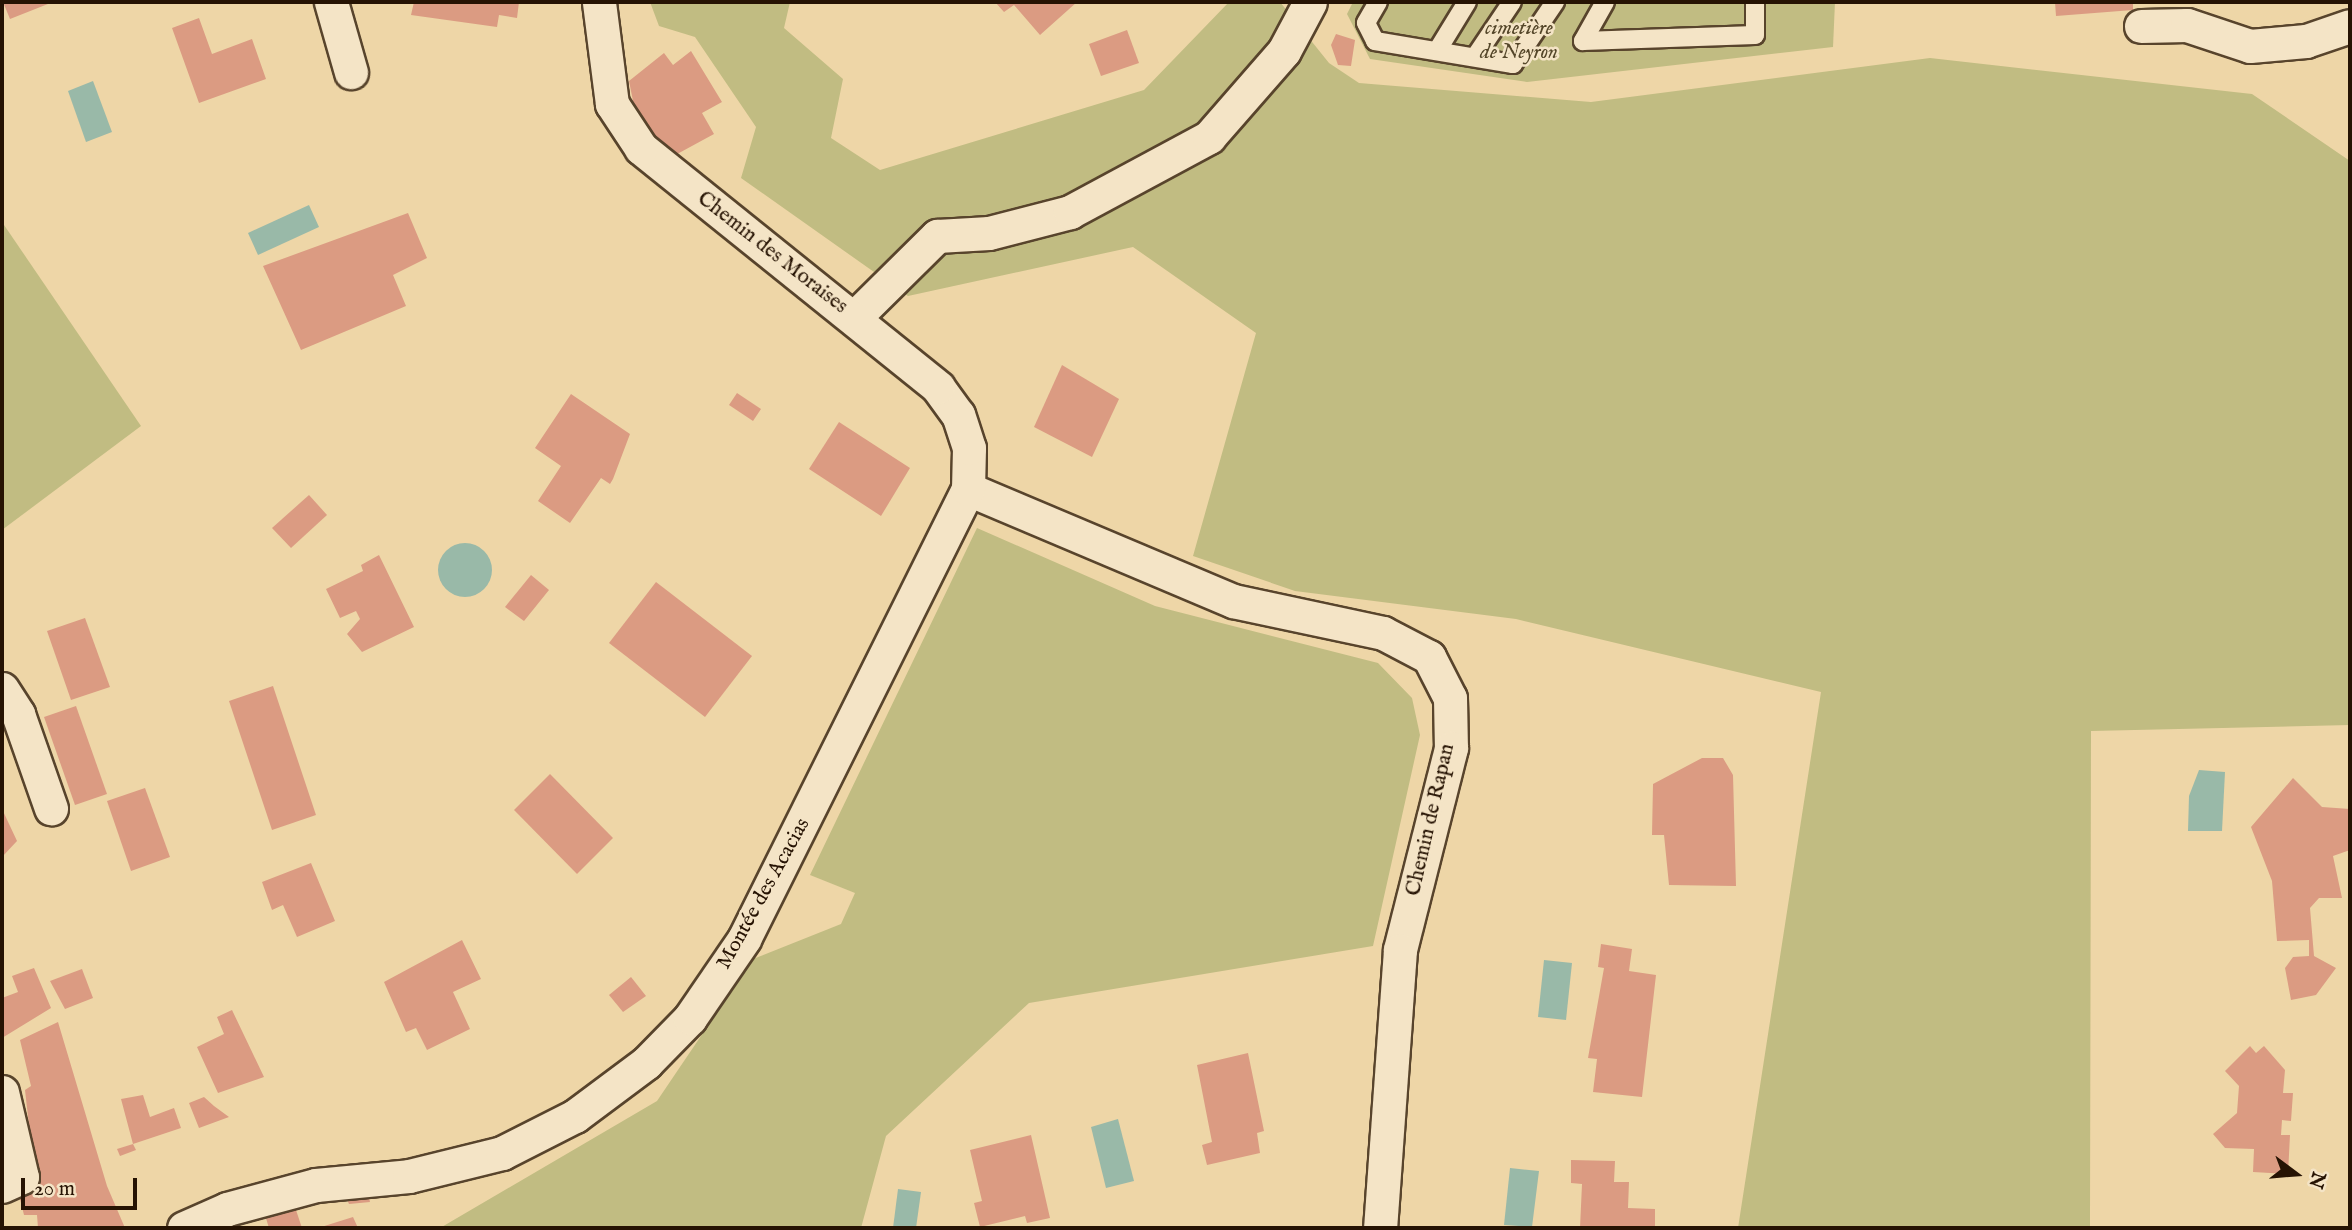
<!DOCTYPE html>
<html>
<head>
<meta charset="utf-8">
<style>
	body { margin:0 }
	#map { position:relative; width:2352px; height:1230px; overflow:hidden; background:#eed6a7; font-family:"IM FELL English",serif }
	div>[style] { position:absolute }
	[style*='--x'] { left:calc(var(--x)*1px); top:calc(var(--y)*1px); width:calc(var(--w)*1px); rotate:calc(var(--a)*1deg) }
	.green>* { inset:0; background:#c1bc82 }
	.water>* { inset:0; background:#99b9a8 }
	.round { border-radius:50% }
	.building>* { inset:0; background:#db9b82 }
	.roads { filter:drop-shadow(2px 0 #58442c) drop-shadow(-2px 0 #58442c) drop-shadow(0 2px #58442c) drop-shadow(0 -2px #58442c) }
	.service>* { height:18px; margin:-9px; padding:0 9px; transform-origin:9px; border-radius:9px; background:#f4e4c6 }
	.minor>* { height:33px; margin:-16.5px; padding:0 16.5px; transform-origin:16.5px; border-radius:16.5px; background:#f4e4c6 }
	span { translate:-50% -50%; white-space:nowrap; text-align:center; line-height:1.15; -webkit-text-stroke:5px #f4e4c6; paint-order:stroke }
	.park-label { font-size:21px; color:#544629; font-style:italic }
	.street-label { font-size:21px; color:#261303 }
	.frame { position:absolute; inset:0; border:4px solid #261303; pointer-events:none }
	.north { position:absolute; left:2261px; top:1139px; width:70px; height:70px; -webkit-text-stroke:5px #f4e4c6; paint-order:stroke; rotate:106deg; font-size:19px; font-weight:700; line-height:28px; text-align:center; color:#261303 }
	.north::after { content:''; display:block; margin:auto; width:24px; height:32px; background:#261303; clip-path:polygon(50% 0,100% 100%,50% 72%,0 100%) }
	.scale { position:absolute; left:21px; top:1178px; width:116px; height:32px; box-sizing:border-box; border:4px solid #261303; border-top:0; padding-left:9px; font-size:21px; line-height:24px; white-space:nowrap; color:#261303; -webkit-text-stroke:5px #f4e4c6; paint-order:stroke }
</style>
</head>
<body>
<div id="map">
	<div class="green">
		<i style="clip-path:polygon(650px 2px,790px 2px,784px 28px,843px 79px,831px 138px,880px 170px,1144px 90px,1229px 2px,1280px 2px,1329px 63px,1359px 83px,1591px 102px,1930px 58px,2252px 94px,2350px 161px,2350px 725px,2091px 731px,2090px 1228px,1738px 1228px,1821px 692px,1516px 619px,1295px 591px,1193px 556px,1256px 333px,1133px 247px,908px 296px,741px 178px,756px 127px,695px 37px,659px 26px)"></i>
		<i style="clip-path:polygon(1353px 2px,1835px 2px,1833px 47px,1527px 82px,1370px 59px,1347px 14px)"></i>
		<i style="clip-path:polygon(2px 222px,141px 426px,2px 530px)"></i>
		<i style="clip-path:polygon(977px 528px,1155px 606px,1378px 663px,1412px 698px,1420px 735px,1373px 946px,1029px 1003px,886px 1136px,861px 1228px,440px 1228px,657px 1101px,753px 959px,841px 924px,855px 893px,810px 875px)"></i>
	</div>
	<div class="water">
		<i style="clip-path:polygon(93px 81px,112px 132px,86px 142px,68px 91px)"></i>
		<i style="clip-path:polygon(309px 205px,319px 227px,258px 255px,248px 233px)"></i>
		<i class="round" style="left:438px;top:543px;width:54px;height:54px"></i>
		<i style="clip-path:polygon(2199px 770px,2225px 772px,2222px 831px,2188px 831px,2189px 796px)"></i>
		<i style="clip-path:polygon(1544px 960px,1572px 963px,1566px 1020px,1538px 1017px)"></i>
		<i style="clip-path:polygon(1118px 1119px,1134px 1181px,1106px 1188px,1091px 1127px)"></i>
		<i style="clip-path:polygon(1510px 1168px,1539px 1171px,1532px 1227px,1504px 1225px)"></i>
		<i style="clip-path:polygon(898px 1189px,921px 1192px,916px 1228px,893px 1228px)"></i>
	</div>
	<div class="building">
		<i style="clip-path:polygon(3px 2px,53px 2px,10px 19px)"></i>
		<i style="clip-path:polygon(414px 2px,519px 2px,517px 18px,499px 15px,497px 27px,411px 15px)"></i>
		<i style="clip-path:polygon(995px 2px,1077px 2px,1040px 35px,1014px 5px,1004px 12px)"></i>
		<i style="clip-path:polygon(2055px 2px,2133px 2px,2133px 10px,2056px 16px)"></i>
		<i style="clip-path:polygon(199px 18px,212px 54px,252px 39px,266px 79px,199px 103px,172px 28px)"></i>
		<i style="clip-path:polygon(1127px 30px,1139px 63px,1101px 76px,1089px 44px)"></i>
		<i style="clip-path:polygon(1336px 34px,1355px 40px,1351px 66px,1338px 65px,1331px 45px)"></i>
		<i style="clip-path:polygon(691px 51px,722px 102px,702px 113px,714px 134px,668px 159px,634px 106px,629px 81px,664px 53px,673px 65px)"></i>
		<i style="clip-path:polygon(408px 213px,427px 258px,393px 275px,406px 306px,301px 350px,263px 266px)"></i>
		<i style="clip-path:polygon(1062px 365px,1119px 399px,1092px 457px,1034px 427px)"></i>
		<i style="clip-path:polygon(737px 393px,761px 409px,753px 421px,729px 405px)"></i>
		<i style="clip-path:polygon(571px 394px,630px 434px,613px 479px,610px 484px,601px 478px,570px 523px,538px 501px,561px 466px,535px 448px)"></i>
		<i style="clip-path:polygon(839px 422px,910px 468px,881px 516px,809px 469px)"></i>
		<i style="clip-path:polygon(309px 495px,327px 515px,291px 548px,272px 528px)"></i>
		<i style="clip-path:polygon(379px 555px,414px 627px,362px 652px,347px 634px,360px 619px,356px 611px,340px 618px,326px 589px,363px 571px,361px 565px)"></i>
		<i style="clip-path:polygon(531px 575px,549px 590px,524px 621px,505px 607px)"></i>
		<i style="clip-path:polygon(656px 582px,752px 656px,705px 717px,609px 643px)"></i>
		<i style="clip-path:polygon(85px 618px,110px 687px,71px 700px,47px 631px)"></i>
		<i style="clip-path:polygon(273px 686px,316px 815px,272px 830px,229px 701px)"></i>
		<i style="clip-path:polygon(76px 706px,107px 794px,75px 805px,44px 717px)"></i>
		<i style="clip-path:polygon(1702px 758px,1723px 758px,1733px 775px,1736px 886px,1669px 885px,1664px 835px,1652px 835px,1653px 784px)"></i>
		<i style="clip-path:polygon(550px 774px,613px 838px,577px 874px,514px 810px)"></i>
		<i style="clip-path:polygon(2293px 778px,2322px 807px,2350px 809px,2350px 850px,2333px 856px,2342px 898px,2319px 898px,2310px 908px,2314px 956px,2336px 968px,2316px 995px,2291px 1000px,2285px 968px,2293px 957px,2309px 956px,2309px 940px,2277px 941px,2272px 881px,2251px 827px)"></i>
		<i style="clip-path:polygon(145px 788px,170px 857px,131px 871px,107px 801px)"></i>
		<i style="clip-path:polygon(2px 809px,17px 841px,2px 857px)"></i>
		<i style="clip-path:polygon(311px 863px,335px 921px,297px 937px,283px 905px,272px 910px,262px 882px)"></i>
		<i style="clip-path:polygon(462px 940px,481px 979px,453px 992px,470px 1029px,427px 1050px,416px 1028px,406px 1032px,384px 982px)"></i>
		<i style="clip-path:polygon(1601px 944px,1632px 949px,1629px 971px,1656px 975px,1642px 1097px,1593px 1092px,1597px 1059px,1588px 1058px,1604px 968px,1598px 967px)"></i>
		<i style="clip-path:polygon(34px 968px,51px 1008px,2px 1038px,2px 998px,18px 992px,12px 976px)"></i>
		<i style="clip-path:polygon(82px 969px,93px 998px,65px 1009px,50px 981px)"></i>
		<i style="clip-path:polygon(631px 977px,646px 996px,623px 1012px,609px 995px)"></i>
		<i style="clip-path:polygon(232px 1010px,264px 1077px,218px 1093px,197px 1047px,224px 1034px,217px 1017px)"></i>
		<i style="clip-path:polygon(58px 1022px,107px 1186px,125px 1228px,38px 1228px,37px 1215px,24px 1215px,19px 1195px,36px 1188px,25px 1090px,31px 1086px,20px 1040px)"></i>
		<i style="clip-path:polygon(2250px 1046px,2256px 1053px,2264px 1046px,2285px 1070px,2283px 1093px,2293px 1093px,2291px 1121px,2282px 1120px,2281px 1135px,2290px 1135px,2288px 1174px,2253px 1172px,2254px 1149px,2225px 1148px,2213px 1134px,2237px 1113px,2239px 1086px,2225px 1071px)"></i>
		<i style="clip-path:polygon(1248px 1053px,1264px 1131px,1257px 1133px,1260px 1153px,1207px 1165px,1202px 1145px,1212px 1142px,1197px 1065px)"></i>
		<i style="clip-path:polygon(143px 1095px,150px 1117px,174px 1108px,181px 1128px,133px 1144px,121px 1099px)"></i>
		<i style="clip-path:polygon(204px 1097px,214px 1106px,229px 1117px,199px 1128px,189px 1103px)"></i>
		<i style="clip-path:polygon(1031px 1135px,1050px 1218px,1027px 1223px,1025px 1216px,980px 1227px,974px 1203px,982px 1201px,970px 1150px)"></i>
		<i style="clip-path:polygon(133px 1144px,136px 1150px,120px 1156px,117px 1149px)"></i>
		<i style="clip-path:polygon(1571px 1160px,1615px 1161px,1614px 1182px,1629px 1182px,1628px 1208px,1655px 1209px,1655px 1228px,1580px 1228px,1582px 1184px,1571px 1183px)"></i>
		<i style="clip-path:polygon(367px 1189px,370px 1202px,349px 1204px,344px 1192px)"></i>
		<i style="clip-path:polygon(293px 1201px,302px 1228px,269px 1228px,265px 1215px)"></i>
		<i style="clip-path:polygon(353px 1217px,358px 1228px,318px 1228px)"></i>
	</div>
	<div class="roads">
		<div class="service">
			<i style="--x:1378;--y:2;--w:24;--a:120"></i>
			<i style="--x:1366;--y:23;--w:20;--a:63"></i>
			<i style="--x:1375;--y:41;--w:140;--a:9.5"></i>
			<i style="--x:1513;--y:64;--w:75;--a:-55.9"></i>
			<i style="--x:1605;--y:2;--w:45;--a:119.4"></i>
			<i style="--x:1583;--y:41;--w:172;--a:-2"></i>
			<i style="--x:1755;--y:35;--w:33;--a:-90"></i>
			<i style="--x:1437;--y:51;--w:57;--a:-58.5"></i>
			<i style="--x:1475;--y:57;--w:66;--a:-56.1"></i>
		</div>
		<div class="minor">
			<i style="--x:331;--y:2;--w:73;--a:74.1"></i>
			<i style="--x:2141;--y:26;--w:46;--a:-1.2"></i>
			<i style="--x:2187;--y:25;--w:66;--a:18.4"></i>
			<i style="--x:2250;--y:46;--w:56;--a:-5.1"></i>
			<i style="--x:2306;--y:41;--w:46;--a:-18.8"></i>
			<i style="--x:854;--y:318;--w:117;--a:-44.7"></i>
			<i style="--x:937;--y:236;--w:52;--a:-3.3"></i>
			<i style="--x:989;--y:233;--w:84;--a:-14.5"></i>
			<i style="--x:1070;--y:212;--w:158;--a:-28.3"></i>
			<i style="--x:1209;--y:137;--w:114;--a:-48.9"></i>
			<i style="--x:1284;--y:51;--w:55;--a:-62"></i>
			<i style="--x:968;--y:489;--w:288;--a:22.9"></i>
			<i style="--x:1233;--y:601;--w:153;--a:12"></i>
			<i style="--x:1383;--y:633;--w:52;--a:27.6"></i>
			<i style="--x:1429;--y:657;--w:46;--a:62.9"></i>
			<i style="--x:1450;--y:698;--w:50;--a:88.9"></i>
			<i style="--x:1451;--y:748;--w:208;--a:104.2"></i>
			<i style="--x:1400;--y:950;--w:279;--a:94.1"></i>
			<i style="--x:2;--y:689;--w:30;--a:57"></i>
			<i style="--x:18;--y:714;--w:100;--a:70.7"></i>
			<i style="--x:2;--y:1092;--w:87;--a:76.8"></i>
			<i style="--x:22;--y:1177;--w:22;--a:156"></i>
			<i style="--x:184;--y:1228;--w:47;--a:-23.8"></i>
			<i style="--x:227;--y:1209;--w:92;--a:-15.1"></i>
			<i style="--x:316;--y:1185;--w:93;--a:-5.5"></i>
			<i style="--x:409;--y:1176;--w:96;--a:-13.9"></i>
			<i style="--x:502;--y:1153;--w:82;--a:-26.9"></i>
			<i style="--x:575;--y:1116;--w:89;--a:-36.7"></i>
			<i style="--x:646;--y:1063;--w:63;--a:-45.6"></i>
			<i style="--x:690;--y:1018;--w:96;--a:-55.6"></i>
			<i style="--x:744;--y:939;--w:503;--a:-63.54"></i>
			<i style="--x:968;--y:489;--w:41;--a:-88.6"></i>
			<i style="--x:969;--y:448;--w:35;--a:-108"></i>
			<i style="--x:958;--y:415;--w:34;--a:-126"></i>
			<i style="--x:938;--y:387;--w:381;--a:-141.2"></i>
			<i style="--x:641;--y:148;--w:53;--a:-123.4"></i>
			<i style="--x:612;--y:104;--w:103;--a:-97.3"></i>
		</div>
	</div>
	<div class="park-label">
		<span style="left:1519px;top:41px">cimetière<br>de Neyron</span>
	</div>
	<div class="street-label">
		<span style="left:772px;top:253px;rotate:38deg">Chemin des Moraises</span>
		<span style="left:1431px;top:820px;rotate:-77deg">Chemin de Rapan</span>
		<span style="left:764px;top:894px;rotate:-61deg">Montée des Acacias</span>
	</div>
	<div class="frame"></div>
	<div class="north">N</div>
	<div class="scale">20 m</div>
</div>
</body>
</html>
